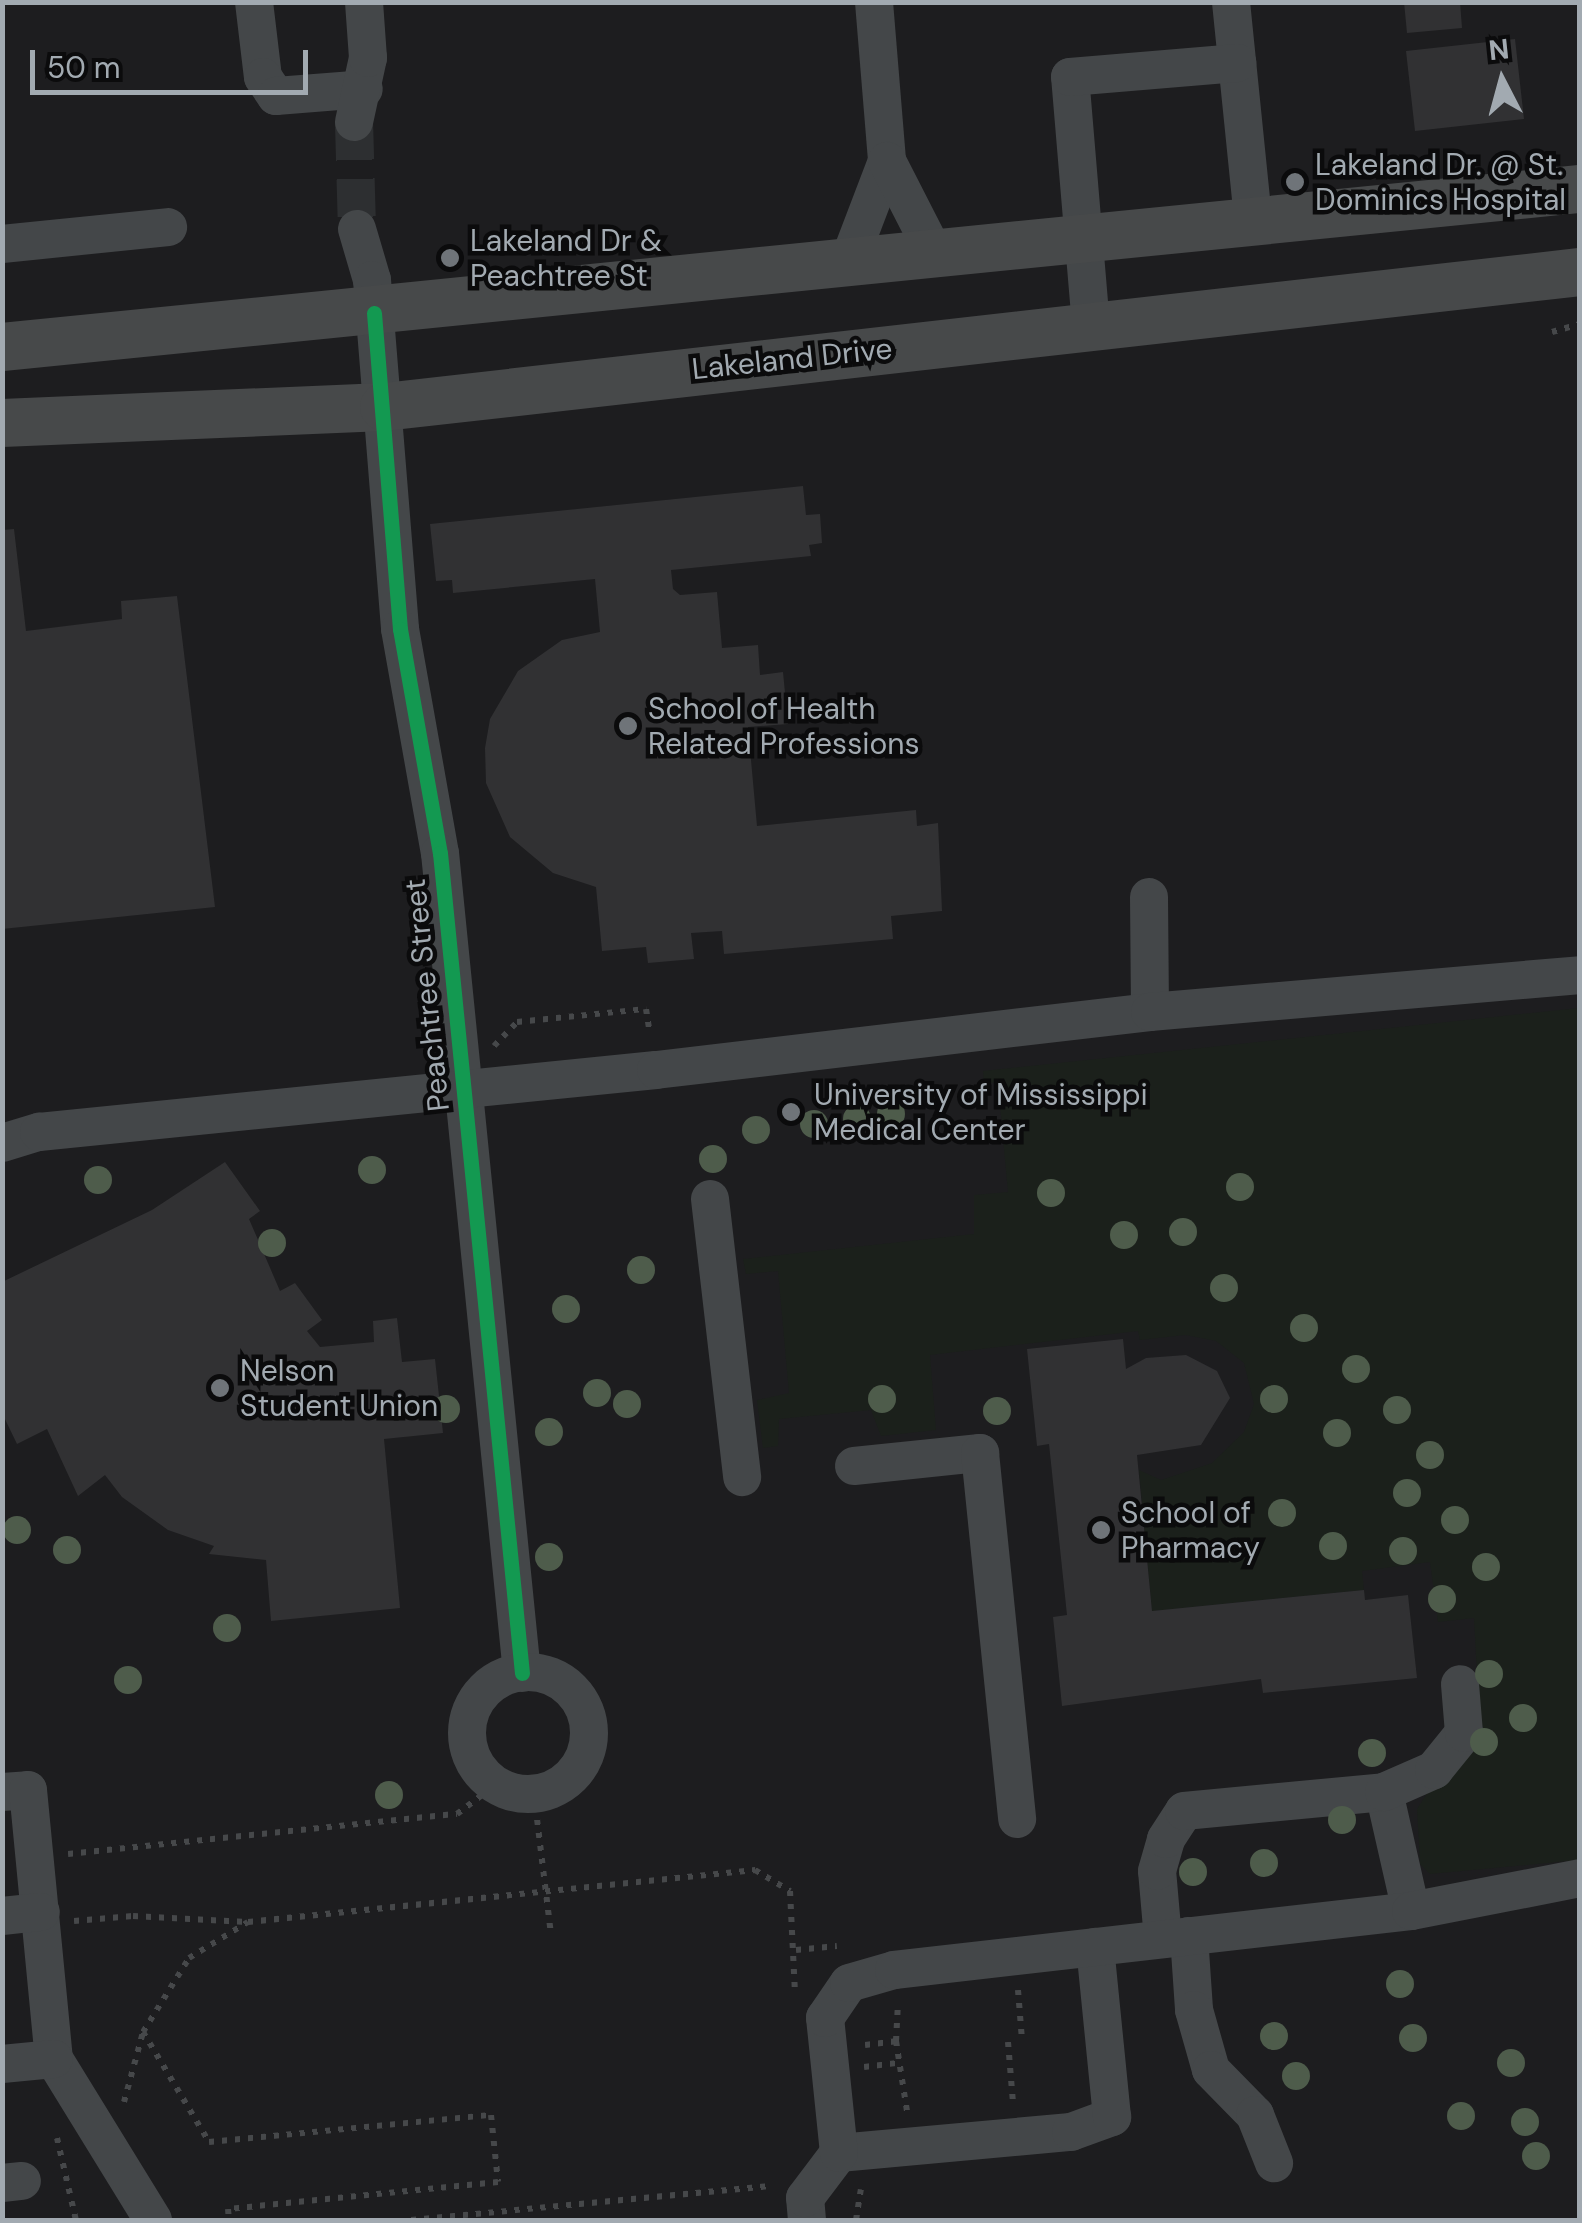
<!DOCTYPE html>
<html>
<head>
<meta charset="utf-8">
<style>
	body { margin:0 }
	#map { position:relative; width:1582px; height:2223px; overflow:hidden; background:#101011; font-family:"DM Sans",sans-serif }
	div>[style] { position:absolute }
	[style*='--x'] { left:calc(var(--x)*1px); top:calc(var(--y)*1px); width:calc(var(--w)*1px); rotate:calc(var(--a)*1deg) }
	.built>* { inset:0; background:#1d1d1f }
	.green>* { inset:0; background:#1b201b }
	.building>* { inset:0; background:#313133 }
	.minor-tunnel>* { height:38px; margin-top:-19px; transform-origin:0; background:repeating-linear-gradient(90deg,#2d2f31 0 38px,transparent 0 57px) }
	.path>* { height:6px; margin-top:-3px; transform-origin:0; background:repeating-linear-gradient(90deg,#46484a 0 5px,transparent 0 13px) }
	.minor>* { height:38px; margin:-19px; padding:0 19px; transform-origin:19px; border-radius:19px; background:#444749 }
	.minor>.ring { margin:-19px; padding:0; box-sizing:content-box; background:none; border:38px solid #444749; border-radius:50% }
	.major>* { height:48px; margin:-24px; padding:0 24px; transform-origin:24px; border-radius:24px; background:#47494a }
	.cycleway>* { height:15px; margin:-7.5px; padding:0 7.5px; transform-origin:7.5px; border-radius:7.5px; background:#139951 }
	.trees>* { width:28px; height:28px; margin:-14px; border-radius:50%; background:#4e5c4b }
	.dots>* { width:28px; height:28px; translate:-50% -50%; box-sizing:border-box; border:5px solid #0b0b0c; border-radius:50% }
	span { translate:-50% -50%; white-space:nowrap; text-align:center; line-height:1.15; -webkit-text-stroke:9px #0b0b0c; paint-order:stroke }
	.poi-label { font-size:30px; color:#a2aab1 }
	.left { translate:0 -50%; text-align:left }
	.street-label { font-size:30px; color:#a2aab1 }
	.frame { position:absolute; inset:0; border:5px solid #a2aab1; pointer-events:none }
	.north { position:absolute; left:1452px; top:30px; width:100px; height:100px; -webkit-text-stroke:8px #0b0b0c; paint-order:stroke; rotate:354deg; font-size:28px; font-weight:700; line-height:40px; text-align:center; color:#a2aab1 }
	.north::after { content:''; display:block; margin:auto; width:35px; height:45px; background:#a2aab1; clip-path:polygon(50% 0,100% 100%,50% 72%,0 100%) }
	.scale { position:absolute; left:30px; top:50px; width:278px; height:45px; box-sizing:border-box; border:5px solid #a2aab1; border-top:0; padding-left:12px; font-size:30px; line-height:35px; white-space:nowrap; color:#a2aab1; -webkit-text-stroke:8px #0b0b0c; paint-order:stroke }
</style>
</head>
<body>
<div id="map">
	<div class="built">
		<i style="clip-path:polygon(3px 3px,1579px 3px,1579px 2220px,3px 2220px)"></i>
	</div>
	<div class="green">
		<i style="clip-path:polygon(1579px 1008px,1579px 1860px,1430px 1874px,1420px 1864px,1417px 1809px,1479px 1712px,1474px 1618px,1438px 1622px,1430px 1562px,1362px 1571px,1364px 1590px,1152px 1611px,1139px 1470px,1161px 1480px,1212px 1463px,1244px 1432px,1254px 1404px,1244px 1363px,1216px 1341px,1185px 1335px,1140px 1340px,1138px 1331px,930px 1355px,936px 1430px,881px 1436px,871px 1410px,779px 1419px,778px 1446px,763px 1448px,757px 1400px,789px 1393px,778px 1271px,746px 1274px,743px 1259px,974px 1234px,974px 1195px,1008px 1192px,998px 1083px,984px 1082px,983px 1071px)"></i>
	</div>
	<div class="building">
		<i style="clip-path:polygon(1404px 2px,1460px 2px,1462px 28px,1407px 33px)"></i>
		<i style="clip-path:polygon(1515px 39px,1524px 119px,1415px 131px,1406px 51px)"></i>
		<i style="clip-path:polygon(803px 486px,806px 515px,820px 514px,822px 543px,809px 545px,811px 556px,671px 570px,673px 589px,680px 595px,717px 592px,722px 648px,758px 645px,760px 675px,783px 672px,788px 724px,748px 727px,757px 826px,916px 810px,917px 826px,938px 823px,942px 911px,891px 916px,893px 939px,724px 954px,722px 931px,691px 933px,694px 959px,648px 963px,646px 947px,602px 951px,596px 887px,553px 873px,510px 837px,486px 783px,485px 748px,490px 719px,518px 671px,562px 640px,600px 632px,595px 579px,453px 593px,452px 580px,436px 581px,430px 524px)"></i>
		<i style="clip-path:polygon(14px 529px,26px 631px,122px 619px,121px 601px,177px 596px,215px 907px,2px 929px,2px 530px)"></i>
		<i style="clip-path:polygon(225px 1162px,260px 1211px,249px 1219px,280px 1291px,295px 1283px,322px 1320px,307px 1331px,320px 1347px,374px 1342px,373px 1321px,397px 1318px,402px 1362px,435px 1359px,443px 1433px,384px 1439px,400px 1608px,271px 1621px,266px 1560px,209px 1554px,214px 1546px,168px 1530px,122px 1497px,105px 1475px,78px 1496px,47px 1429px,17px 1444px,2px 1413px,2px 1282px,152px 1210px)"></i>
		<i style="clip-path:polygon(1123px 1339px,1126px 1369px,1146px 1358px,1186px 1355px,1217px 1371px,1230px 1398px,1201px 1445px,1137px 1455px,1152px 1611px,1364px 1590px,1365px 1600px,1408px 1595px,1417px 1678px,1263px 1693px,1261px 1679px,1062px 1706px,1053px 1617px,1067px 1615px,1049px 1444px,1037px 1446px,1027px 1349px)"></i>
	</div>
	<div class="minor-tunnel">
		<i style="--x:354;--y:122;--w:107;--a:88.4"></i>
	</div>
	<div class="path">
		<i style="--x:1552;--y:332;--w:29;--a:-16"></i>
		<i style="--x:494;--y:1046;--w:33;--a:-46"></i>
		<i style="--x:517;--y:1022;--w:130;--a:-5.8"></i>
		<i style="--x:646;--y:1009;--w:25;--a:81"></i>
		<i style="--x:534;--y:1794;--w:142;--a:83.1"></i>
		<i style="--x:68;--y:1854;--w:391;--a:-5.9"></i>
		<i style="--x:457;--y:1814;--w:48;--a:-37.3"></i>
		<i style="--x:74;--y:1921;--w:59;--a:-4.8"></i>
		<i style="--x:133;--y:1916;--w:114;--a:3"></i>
		<i style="--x:796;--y:1950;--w:41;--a:-5.6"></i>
		<i style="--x:1018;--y:1990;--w:50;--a:85.4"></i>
		<i style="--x:143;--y:2032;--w:128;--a:59"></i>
		<i style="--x:209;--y:2142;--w:283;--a:-5.5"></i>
		<i style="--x:491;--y:2115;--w:67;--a:84"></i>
		<i style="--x:498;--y:2182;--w:271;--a:174.3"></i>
		<i style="--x:228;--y:2209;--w:11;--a:85"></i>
		<i style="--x:896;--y:2041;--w:71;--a:81.1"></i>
		<i style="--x:1008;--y:2042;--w:61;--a:85.3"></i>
		<i style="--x:865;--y:2045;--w:31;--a:-7"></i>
		<i style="--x:896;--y:2041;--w:34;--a:-87"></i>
		<i style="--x:864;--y:2067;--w:34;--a:-7"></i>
		<i style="--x:124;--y:2102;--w:73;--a:-74.8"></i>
		<i style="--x:143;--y:2032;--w:87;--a:-58.1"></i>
		<i style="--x:189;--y:1958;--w:69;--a:-31.4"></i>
		<i style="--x:248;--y:1922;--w:510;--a:-5.86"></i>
		<i style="--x:755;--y:1870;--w:41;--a:31"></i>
		<i style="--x:790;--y:1891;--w:103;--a:87.2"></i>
		<i style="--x:57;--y:2138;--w:84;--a:77"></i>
		<i style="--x:411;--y:2220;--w:363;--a:-5.4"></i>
		<i style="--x:856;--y:2220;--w:31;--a:-81"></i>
	</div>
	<div class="minor">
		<i style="--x:254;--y:2;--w:76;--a:83.2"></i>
		<i style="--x:263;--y:77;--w:23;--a:56"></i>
		<i style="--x:276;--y:96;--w:88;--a:-4.5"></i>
		<i style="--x:874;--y:2;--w:160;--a:85.3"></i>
		<i style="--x:1231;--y:2;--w:218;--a:84.2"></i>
		<i style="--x:354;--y:122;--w:66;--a:-77.7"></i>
		<i style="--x:368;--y:58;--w:56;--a:-94.1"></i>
		<i style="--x:357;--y:229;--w:53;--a:73.6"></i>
		<i style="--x:372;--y:280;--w:350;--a:85.4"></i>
		<i style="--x:400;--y:629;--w:228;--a:79.9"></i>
		<i style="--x:440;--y:853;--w:824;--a:84.29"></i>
		<i style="--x:2;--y:244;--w:167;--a:-5.8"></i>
		<i style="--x:850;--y:258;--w:104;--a:-69.1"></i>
		<i style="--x:887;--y:161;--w:99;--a:62.9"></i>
		<i style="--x:1091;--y:326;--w:250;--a:-94.8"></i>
		<i style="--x:1070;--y:77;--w:168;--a:-4.8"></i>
		<i style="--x:1149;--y:897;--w:115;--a:89.5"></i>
		<i style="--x:2;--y:1143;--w:39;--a:-17"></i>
		<i style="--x:39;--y:1132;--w:620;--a:-5.74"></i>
		<i style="--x:656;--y:1070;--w:497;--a:-6.7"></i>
		<i style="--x:1150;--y:1012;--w:432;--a:-4.9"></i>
		<i style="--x:710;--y:1199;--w:280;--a:83.4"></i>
		<i style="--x:854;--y:1466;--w:127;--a:-5.9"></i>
		<i style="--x:980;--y:1453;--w:368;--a:84.2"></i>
		<i class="ring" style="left:467px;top:1672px;width:84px;height:84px"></i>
		<i style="--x:2;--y:1792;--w:26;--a:-4"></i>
		<i style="--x:28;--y:1790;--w:270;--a:84.5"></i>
		<i style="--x:54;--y:2059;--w:189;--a:58.4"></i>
		<i style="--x:1384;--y:1792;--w:122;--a:77.2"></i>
		<i style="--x:2;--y:1916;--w:39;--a:-6"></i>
		<i style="--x:1189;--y:1936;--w:74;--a:86.1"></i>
		<i style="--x:1194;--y:2010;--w:62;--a:74.2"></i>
		<i style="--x:1211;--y:2070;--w:63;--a:45.6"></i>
		<i style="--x:1255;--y:2115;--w:52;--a:68.4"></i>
		<i style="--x:1163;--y:1939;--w:68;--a:-95"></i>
		<i style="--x:1157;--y:1871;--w:33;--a:-74"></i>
		<i style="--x:1166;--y:1839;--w:33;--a:-57"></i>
		<i style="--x:1184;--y:1811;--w:201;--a:-5.4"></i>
		<i style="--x:1384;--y:1792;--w:55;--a:-23.7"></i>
		<i style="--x:1434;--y:1770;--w:48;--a:-51"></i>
		<i style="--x:1464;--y:1733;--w:49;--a:-94.7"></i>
		<i style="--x:2;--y:2064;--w:52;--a:-5.5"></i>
		<i style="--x:839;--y:2153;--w:233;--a:-5.2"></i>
		<i style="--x:1071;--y:2132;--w:44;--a:-20.1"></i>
		<i style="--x:1112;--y:2117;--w:171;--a:-95.7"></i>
		<i style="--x:2;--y:2183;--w:20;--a:-6"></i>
		<i style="--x:807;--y:2220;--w:22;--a:-95"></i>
		<i style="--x:805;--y:2198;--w:56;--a:-52.9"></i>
		<i style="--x:839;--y:2153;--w:136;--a:-95.9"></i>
		<i style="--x:825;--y:2018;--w:42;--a:-55.6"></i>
		<i style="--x:849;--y:1983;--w:47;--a:-16.1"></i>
		<i style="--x:894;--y:1970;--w:520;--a:-6.51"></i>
		<i style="--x:1411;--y:1911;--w:172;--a:-11"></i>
	</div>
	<div class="major">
		<i style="--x:2;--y:347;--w:1586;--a:-5.72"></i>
		<i style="--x:2;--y:423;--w:382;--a:-2.4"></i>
		<i style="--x:384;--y:407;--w:1204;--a:-6.44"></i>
	</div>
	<div class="cycleway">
		<i style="--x:374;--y:313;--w:317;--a:85.3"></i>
		<i style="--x:400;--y:629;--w:228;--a:79.9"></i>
		<i style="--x:440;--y:853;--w:824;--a:84.29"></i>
	</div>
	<div class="trees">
		<i style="left:891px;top:1114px"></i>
		<i style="left:857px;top:1119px"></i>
		<i style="left:814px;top:1124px"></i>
		<i style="left:756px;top:1130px"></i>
		<i style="left:713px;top:1159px"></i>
		<i style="left:372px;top:1170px"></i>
		<i style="left:98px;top:1180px"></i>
		<i style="left:1240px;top:1187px"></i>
		<i style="left:1051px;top:1193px"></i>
		<i style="left:1183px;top:1232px"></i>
		<i style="left:1124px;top:1235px"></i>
		<i style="left:272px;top:1243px"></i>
		<i style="left:641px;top:1270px"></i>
		<i style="left:1224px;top:1288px"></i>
		<i style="left:566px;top:1309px"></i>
		<i style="left:1304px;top:1328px"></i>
		<i style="left:1356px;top:1369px"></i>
		<i style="left:597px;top:1393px"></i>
		<i style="left:882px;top:1399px"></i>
		<i style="left:1274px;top:1399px"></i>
		<i style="left:627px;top:1404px"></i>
		<i style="left:446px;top:1409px"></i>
		<i style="left:1397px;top:1410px"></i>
		<i style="left:997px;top:1411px"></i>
		<i style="left:549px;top:1432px"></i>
		<i style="left:1337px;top:1433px"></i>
		<i style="left:1430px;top:1455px"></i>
		<i style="left:1407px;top:1493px"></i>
		<i style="left:1282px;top:1513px"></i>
		<i style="left:1455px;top:1520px"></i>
		<i style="left:17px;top:1530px"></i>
		<i style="left:1333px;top:1546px"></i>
		<i style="left:67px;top:1550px"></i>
		<i style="left:1403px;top:1551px"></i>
		<i style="left:549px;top:1557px"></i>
		<i style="left:1486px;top:1567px"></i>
		<i style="left:1442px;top:1599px"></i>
		<i style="left:227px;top:1628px"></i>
		<i style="left:1489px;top:1674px"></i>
		<i style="left:128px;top:1680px"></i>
		<i style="left:1523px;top:1718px"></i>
		<i style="left:1484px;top:1742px"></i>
		<i style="left:1372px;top:1753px"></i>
		<i style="left:389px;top:1795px"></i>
		<i style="left:1342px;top:1820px"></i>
		<i style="left:1264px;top:1863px"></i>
		<i style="left:1193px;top:1872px"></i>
		<i style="left:1400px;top:1984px"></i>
		<i style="left:1274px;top:2036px"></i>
		<i style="left:1413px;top:2038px"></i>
		<i style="left:1511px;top:2063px"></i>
		<i style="left:1296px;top:2076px"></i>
		<i style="left:1461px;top:2116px"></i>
		<i style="left:1525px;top:2122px"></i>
		<i style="left:1536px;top:2156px"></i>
	</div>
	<div class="dots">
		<i style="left:1295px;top:182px;background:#6f7479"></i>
		<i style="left:450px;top:258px;background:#6f7479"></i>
		<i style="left:628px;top:726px;background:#6f7479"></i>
		<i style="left:791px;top:1112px;background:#6f7479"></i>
		<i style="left:220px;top:1388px;background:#6f7479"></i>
		<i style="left:1101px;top:1530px;background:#6f7479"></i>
	</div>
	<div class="poi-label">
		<span class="left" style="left:1315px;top:182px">Lakeland Dr. @ St.<br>Dominics Hospital</span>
		<span class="left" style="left:470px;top:258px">Lakeland Dr &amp;<br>Peachtree St</span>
		<span class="left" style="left:648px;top:726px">School of Health<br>Related Professions</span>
		<span class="left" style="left:814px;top:1112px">University of Mississippi<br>Medical Center</span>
		<span class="left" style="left:240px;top:1388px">Nelson<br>Student Union</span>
		<span class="left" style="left:1121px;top:1530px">School of<br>Pharmacy</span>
	</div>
	<div class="street-label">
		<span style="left:792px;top:359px;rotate:-6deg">Lakeland Drive</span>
		<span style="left:427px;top:995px;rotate:-96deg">Peachtree Street</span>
	</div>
	<div class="frame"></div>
	<div class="north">N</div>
	<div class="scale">50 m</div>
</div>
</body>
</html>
